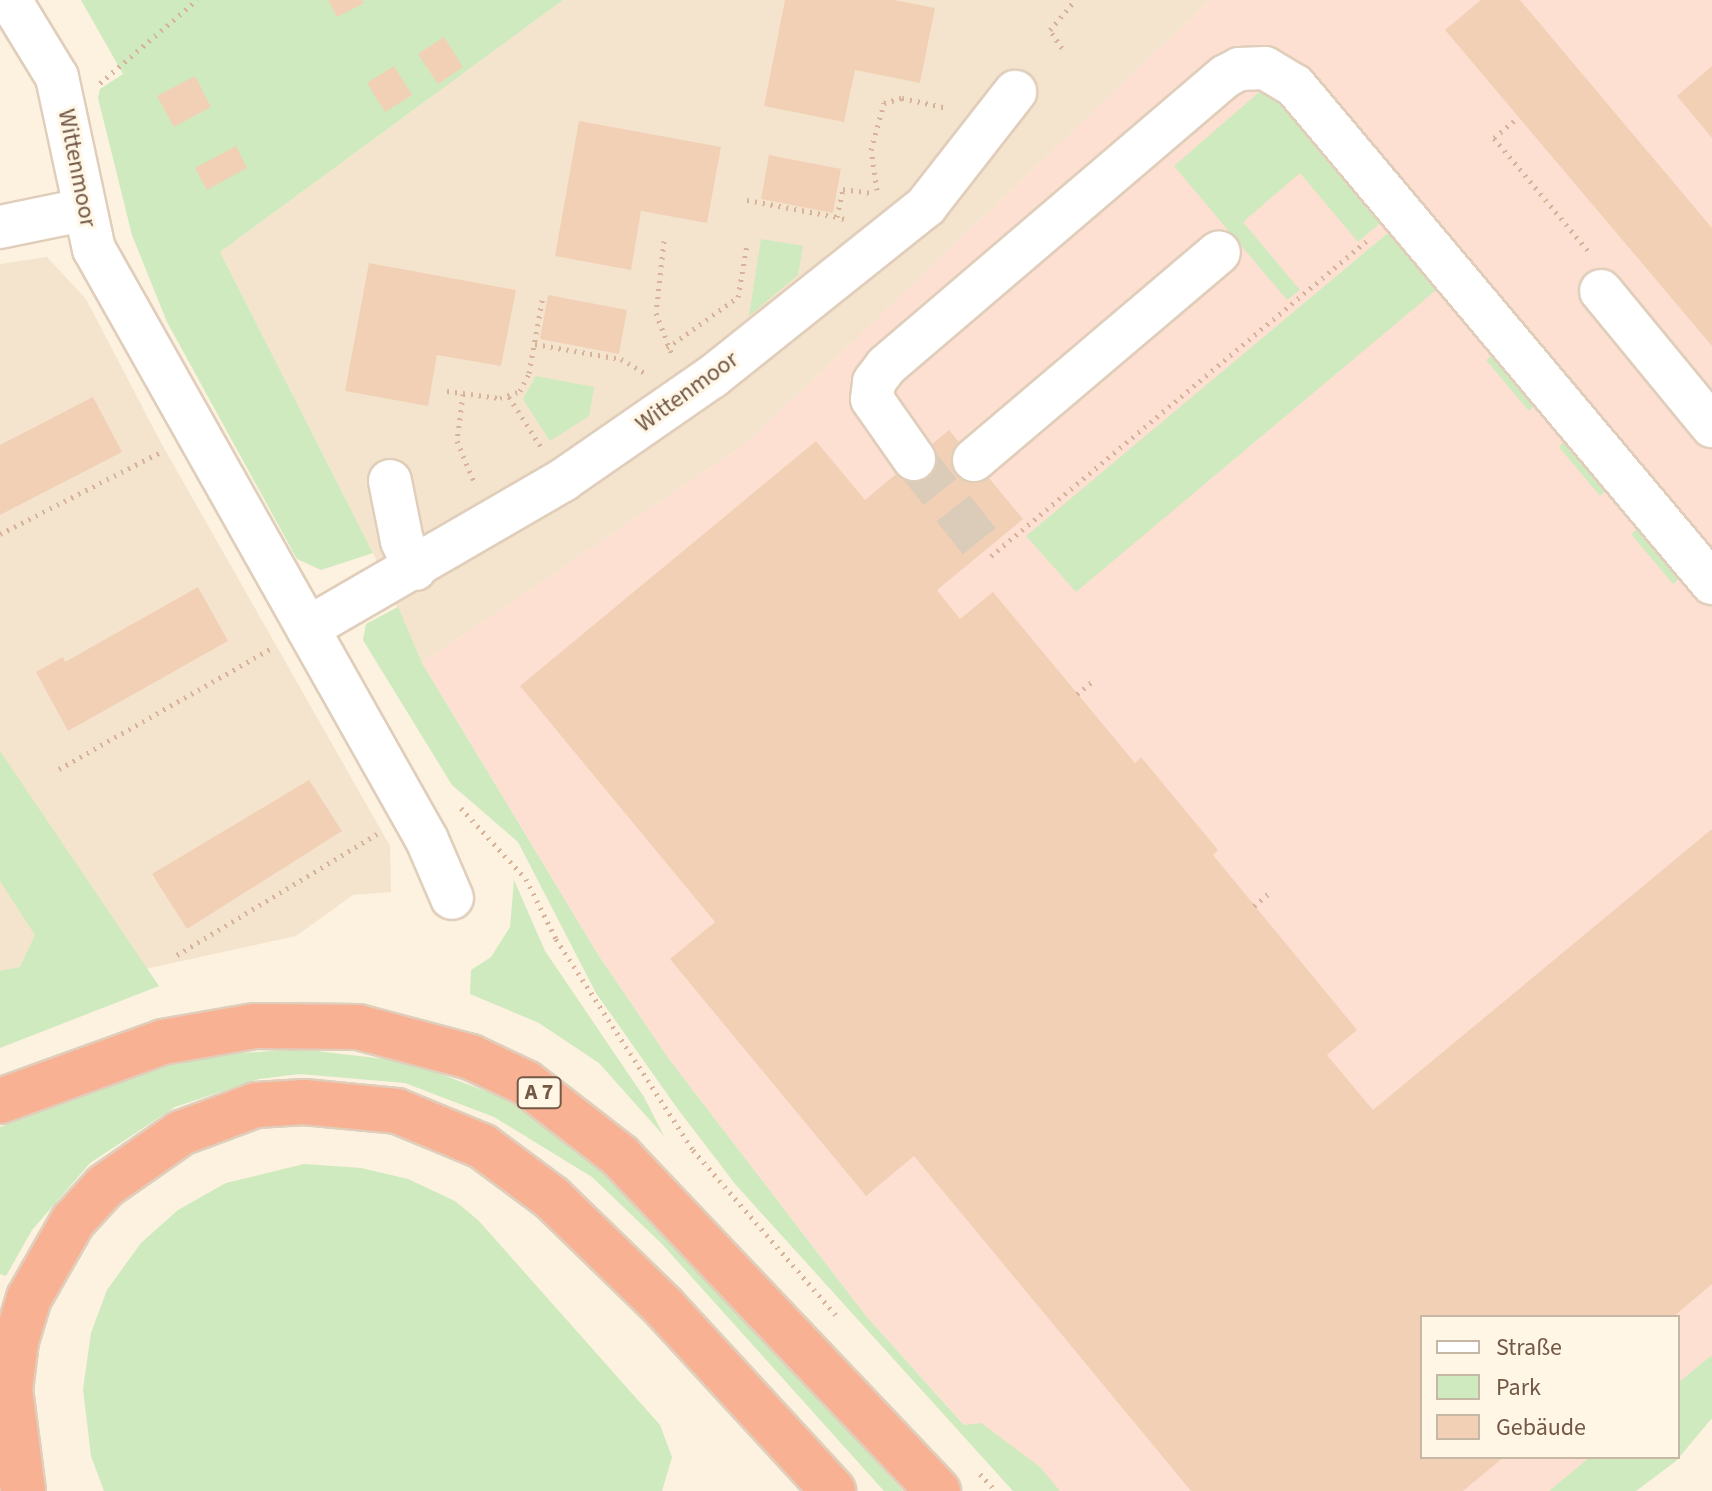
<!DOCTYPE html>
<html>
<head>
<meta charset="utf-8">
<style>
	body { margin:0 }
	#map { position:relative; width:1712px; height:1491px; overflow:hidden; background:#fcf2df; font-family:"Source Sans 3",sans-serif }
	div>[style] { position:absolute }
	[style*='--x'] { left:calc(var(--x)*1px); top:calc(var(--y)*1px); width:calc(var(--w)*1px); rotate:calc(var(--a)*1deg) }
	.residential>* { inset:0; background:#f4e4cd }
	.commercial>* { inset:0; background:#fde0d2 }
	.green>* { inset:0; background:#ceeabe }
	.building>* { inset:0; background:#f2d0b6 }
	.minor-tunnel>* { height:42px; margin-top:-21px; transform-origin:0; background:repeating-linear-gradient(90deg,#daccb9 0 42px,transparent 0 63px) }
	.path>* { height:5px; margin-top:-2.5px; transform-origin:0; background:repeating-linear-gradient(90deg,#d6b39a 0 2px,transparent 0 8px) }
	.roads { filter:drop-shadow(2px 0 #e0cebb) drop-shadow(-2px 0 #e0cebb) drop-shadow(0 2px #e0cebb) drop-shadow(0 -2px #e0cebb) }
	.minor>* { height:42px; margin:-21px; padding:0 21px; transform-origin:21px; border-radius:21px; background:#fff }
	.highway>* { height:44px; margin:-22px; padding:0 22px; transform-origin:22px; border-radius:22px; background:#f9b194 }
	span { translate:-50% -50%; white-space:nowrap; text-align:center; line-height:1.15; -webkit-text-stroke:6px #fff6e5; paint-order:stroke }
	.shield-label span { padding:2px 6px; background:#fff6e5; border:2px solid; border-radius:6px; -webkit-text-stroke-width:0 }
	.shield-label { font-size:22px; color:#735846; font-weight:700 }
	.street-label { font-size:24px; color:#735846 }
	.legend { position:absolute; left:1420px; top:1315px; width:260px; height:144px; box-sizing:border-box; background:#fff6e5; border:2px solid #c7b7a5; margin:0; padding:10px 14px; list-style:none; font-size:24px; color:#735846 }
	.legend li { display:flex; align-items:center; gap:16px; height:40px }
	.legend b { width:40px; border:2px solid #c7b7a5 }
</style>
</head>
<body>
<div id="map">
	<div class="residential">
		<i style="clip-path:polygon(563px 0,1210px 0,748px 442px,422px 663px,373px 553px,220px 252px)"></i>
		<i style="clip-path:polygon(47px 257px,86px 299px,160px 441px,390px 846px,391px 892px,353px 895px,296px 936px,0 1001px,0 264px)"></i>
	</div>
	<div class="commercial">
		<i style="clip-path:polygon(1210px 0,1712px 0,1712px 1418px,1678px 1455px,1678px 1317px,1422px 1317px,1422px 1457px,1676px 1457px,1629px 1491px,1024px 1491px,866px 1316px,669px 1059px,597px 953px,422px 663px,748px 442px)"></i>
	</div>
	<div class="green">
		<i style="clip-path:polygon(81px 0,563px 0,220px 252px,373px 553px,321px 570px,297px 559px,167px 322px,132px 235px,98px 98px,100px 89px,123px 74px)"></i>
		<i style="clip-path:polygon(1268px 89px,1277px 91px,1385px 219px,1358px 242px,1300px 173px,1243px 222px,1300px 290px,1287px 300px,1174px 166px,1258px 93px)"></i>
		<i style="clip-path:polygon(1395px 227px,1442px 285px,1076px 592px,1026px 536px)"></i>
		<i style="clip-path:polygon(761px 239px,803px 246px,798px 275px,749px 316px)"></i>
		<i style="clip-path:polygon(1496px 353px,1537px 403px,1529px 411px,1486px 360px)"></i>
		<i style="clip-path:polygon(536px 376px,594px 387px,589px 416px,550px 441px,523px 399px)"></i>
		<i style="clip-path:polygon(1567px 438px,1609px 487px,1600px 496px,1559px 447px)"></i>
		<i style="clip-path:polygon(1641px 526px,1682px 576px,1673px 584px,1631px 534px)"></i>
		<i style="clip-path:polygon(398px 607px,422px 663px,597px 953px,669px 1059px,866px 1316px,964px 1425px,981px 1423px,1040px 1467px,1060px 1491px,1013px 1491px,736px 1185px,677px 1108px,596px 993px,518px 842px,452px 785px,363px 640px,366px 624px)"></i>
		<i style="clip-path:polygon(0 751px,159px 986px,0 1048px,0 971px,20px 967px,35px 935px,0 881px)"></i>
		<i style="clip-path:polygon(514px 880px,545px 951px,644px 1097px,664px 1136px,599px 1063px,539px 1023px,470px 994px,471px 970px,491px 957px,510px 927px)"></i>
		<i style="clip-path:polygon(300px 1049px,409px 1062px,501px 1097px,556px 1131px,672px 1238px,903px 1491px,884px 1491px,662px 1244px,592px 1177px,494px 1117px,405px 1083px,300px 1074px,259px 1079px,175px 1107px,90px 1163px,32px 1230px,6px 1276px,0 1274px,0 1127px,165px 1067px,215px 1055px)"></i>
		<i style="clip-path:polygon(304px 1164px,361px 1168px,408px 1179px,455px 1201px,478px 1220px,660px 1425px,672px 1457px,662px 1491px,104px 1491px,91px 1456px,83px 1389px,91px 1333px,107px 1290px,141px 1243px,178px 1210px,226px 1183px)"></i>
		<i style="clip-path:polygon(1712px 1355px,1712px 1418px,1676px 1461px,1636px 1491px,1549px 1491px,1590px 1457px,1678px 1457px,1678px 1383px)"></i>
	</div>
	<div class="building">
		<i style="clip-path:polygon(328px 0,362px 0,364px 3px,337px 17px)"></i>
		<i style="clip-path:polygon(785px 0,894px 0,935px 8px,920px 83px,855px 70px,844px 122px,764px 106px)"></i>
		<i style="clip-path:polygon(1481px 0,1520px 0,1712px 228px,1712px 346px,1445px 30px)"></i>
		<i style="clip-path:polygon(444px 37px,463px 67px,438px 84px,418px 54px)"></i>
		<i style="clip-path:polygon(394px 66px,412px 95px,385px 112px,367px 83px)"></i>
		<i style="clip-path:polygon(1712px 66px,1712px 138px,1677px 96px)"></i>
		<i style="clip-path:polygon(195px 76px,211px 107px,174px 127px,157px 96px)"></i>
		<i style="clip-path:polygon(579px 121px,721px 147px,707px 223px,641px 211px,631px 270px,555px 256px)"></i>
		<i style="clip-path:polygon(236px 146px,247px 168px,207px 190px,195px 168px)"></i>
		<i style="clip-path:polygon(769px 155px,841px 169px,833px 213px,761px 199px)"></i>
		<i style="clip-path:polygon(369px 263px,516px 290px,501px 366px,437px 355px,428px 406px,345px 391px)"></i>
		<i style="clip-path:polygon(548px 295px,627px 310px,619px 354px,540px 339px)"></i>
		<i style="clip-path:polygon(93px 397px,122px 452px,0 515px,0 445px)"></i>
		<i style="clip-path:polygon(949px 430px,1023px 519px,937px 590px,960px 619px,993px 592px,1135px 763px,1141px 757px,1218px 850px,1213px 855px,1357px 1030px,1327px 1055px,1373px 1110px,1712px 829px,1712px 1284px,1673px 1317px,1422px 1317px,1422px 1457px,1504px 1457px,1463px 1491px,1191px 1491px,914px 1156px,866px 1196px,670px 959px,715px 922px,520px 686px,816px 441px,865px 500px)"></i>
		<i style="clip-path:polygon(198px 587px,228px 641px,68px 731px,36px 672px,63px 657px,65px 662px)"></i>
		<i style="clip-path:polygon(309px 780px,342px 831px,187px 929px,152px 874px)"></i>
	</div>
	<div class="minor-tunnel">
		<i style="--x:914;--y:459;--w:116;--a:51.6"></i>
	</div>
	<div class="path">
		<i style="--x:1062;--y:48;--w:22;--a:-124"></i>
		<i style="--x:1050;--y:30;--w:39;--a:-50"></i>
		<i style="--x:100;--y:83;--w:128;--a:-40.6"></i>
		<i style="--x:1514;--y:121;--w:26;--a:140"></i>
		<i style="--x:1494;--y:138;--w:148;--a:50.2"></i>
		<i style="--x:877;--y:190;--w:40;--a:-98.5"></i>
		<i style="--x:871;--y:150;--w:49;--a:-74.5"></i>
		<i style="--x:884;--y:103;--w:19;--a:-16"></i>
		<i style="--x:902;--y:98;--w:47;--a:12.3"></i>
		<i style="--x:747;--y:200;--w:92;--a:10.7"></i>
		<i style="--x:844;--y:219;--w:7;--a:-164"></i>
		<i style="--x:837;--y:217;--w:29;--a:-78"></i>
		<i style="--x:843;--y:189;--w:30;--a:8"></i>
		<i style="--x:664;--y:241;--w:72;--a:96.3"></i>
		<i style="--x:656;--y:313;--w:45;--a:69.1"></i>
		<i style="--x:535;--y:344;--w:87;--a:9.9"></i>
		<i style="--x:621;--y:359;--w:27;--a:31"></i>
		<i style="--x:667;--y:348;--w:87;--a:-35.7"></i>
		<i style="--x:738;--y:297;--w:53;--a:-80.2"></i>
		<i style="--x:447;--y:391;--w:53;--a:7.5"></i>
		<i style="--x:500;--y:398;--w:21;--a:-19"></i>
		<i style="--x:520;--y:391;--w:20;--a:-63"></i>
		<i style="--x:529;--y:373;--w:79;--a:-79.8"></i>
		<i style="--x:463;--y:394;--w:47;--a:97.3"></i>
		<i style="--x:457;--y:441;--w:47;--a:67.3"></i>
		<i style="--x:509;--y:397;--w:59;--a:57.4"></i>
		<i style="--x:0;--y:534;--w:181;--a:-27"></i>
		<i style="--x:991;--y:556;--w:493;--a:-40"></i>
		<i style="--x:1077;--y:694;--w:21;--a:-39"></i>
		<i style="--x:59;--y:769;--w:245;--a:-29.6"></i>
		<i style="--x:461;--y:808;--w:96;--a:47.5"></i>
		<i style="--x:526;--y:879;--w:67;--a:63.4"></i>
		<i style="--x:556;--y:939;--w:252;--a:57"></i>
		<i style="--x:693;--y:1150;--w:218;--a:49.1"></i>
		<i style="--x:1254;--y:906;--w:20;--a:-41"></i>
		<i style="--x:177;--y:955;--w:234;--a:-31.2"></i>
		<i style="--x:980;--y:1474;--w:23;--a:47"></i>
	</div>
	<div class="roads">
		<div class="minor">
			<i style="--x:10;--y:0;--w:90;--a:58.6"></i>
			<i style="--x:57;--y:77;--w:176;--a:77.9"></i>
			<i style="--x:94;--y:249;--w:678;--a:60.6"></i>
			<i style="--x:427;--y:840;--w:63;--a:66.7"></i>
			<i style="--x:0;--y:227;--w:85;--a:-11.6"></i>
			<i style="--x:1601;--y:291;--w:175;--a:50.6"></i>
			<i style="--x:914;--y:459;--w:73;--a:-125"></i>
			<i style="--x:872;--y:399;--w:17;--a:-83"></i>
			<i style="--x:874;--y:382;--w:20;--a:-53"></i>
			<i style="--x:886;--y:366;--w:447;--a:-40.5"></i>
			<i style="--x:1226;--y:76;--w:15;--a:-28"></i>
			<i style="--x:1239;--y:69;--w:26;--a:-2"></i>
			<i style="--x:1265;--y:68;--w:35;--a:31"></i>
			<i style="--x:1295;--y:86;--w:649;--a:50"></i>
			<i style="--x:974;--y:460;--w:321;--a:-40.3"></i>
			<i style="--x:390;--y:481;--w:61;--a:78.7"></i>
			<i style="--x:402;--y:541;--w:31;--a:65"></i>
			<i style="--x:308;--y:628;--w:295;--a:-30.1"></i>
			<i style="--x:563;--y:480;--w:181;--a:-34.7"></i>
			<i style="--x:712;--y:377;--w:274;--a:-38.6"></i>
			<i style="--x:926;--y:206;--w:145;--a:-52"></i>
		</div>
		<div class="highway">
			<i style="--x:0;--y:1101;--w:173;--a:-19.9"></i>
			<i style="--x:163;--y:1042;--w:93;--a:-9.9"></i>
			<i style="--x:255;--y:1026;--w:103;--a:0.6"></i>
			<i style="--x:358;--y:1027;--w:117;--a:14.9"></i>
			<i style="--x:471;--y:1057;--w:61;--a:25.3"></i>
			<i style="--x:526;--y:1083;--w:119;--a:37.8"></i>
			<i style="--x:620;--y:1156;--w:462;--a:46.5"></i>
			<i style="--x:23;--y:1491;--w:102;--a:-97.3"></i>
			<i style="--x:10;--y:1390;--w:49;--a:-83"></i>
			<i style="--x:16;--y:1341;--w:45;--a:-73.2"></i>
			<i style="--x:29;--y:1298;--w:89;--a:-60.3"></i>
			<i style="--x:73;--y:1221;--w:47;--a:-47.6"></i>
			<i style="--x:105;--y:1186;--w:93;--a:-34.9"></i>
			<i style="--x:181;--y:1133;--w:80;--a:-20.5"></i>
			<i style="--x:256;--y:1105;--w:48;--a:-3.6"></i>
			<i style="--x:304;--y:1102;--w:93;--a:5.5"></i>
			<i style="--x:397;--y:1111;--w:92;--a:22.4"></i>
			<i style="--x:482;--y:1146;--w:87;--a:36.6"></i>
			<i style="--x:552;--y:1198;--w:156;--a:44.2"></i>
			<i style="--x:664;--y:1307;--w:250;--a:47.4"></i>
		</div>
	</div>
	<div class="shield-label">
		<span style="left:539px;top:1093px">A 7</span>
	</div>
	<div class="street-label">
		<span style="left:77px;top:168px;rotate:79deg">Wittenmoor</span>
		<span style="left:687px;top:392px;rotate:-36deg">Wittenmoor</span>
	</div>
	<ul class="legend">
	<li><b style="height:10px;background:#fff"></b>Straße</li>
	<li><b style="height:22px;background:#ceeabe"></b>Park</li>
	<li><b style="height:22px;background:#f2d0b6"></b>Gebäude</li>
	</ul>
</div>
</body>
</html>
